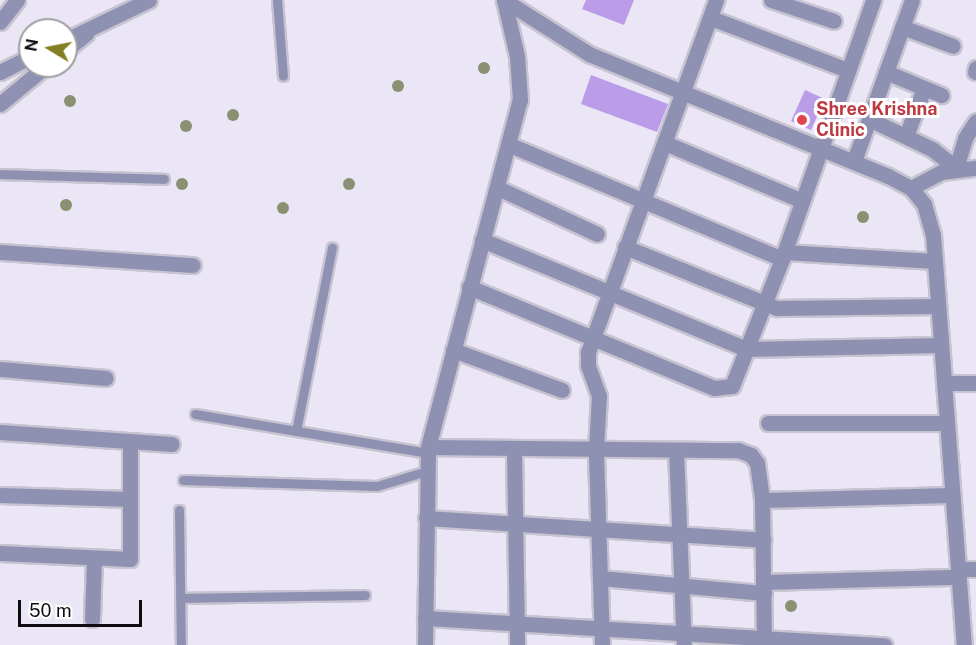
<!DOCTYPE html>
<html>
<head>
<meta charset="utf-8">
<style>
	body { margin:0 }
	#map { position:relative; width:976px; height:645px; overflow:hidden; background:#ebe6f6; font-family:"Public Sans",sans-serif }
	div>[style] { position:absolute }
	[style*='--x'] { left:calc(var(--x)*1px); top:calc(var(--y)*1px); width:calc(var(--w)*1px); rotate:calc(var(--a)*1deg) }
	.building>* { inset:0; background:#bb9ce8 }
	.roads { filter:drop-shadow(2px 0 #c8c3d1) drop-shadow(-2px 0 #c8c3d1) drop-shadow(0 2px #c8c3d1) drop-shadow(0 -2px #c8c3d1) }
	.service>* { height:9px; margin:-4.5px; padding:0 4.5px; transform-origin:4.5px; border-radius:4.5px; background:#8f91b3 }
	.minor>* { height:15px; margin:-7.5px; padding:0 7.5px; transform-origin:7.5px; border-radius:7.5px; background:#8f91b3 }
	.tertiary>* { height:15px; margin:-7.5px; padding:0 7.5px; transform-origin:7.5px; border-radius:7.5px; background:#8f91b3 }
	.trees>* { width:12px; height:12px; margin:-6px; border-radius:50%; background:#8b9073 }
	.dots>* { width:16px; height:16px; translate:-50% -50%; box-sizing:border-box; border:3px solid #fff; border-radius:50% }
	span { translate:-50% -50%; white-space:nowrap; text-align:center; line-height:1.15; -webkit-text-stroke:6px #fff; paint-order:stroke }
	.health-label { font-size:18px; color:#be3a42; font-weight:700 }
	.left { translate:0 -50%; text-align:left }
	.north { position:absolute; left:18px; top:18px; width:60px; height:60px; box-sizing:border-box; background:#fff; border:2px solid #9f9ea0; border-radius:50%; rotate:280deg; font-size:16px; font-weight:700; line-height:24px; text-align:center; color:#0e0c11 }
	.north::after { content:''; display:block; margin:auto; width:21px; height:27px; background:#857d23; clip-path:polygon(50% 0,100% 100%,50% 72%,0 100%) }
	.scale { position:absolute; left:18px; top:600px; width:124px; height:27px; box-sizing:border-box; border:3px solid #0e0c11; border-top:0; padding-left:8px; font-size:18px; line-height:21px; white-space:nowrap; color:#0e0c11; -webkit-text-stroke:4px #fff; paint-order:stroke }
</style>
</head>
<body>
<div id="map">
	<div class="building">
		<i style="clip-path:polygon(586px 0,634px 0,624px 25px,582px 9px)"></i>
		<i style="clip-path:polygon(591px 75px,668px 104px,657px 132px,581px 104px)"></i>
		<i style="clip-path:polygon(805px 90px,825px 99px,811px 130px,791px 121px)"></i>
	</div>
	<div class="roads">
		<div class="service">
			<i style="--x:277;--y:0;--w:76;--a:85.5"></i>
			<i style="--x:0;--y:174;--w:164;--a:1.7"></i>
			<i style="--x:195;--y:414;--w:235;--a:9.5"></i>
			<i style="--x:296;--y:431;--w:187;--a:-78.9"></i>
			<i style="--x:183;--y:480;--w:194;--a:1.8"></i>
			<i style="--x:377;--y:486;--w:52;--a:-16.7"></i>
			<i style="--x:179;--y:510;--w:135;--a:89.2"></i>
			<i style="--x:180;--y:598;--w:185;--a:-0.9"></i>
		</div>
		<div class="minor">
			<i style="--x:771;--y:0;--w:66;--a:18.4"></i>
			<i style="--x:711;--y:18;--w:146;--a:20.9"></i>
			<i style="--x:0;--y:22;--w:28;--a:-52"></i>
			<i style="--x:902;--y:27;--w:54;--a:20.4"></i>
			<i style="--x:66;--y:50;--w:26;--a:-39"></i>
			<i style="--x:886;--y:72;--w:60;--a:22.7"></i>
			<i style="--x:975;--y:72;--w:4;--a:-76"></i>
			<i style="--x:0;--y:104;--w:60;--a:-39.6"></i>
			<i style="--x:869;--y:119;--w:70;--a:25.5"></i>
			<i style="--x:932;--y:149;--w:31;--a:38"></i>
			<i style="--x:956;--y:168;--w:31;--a:-73"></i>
			<i style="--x:965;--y:138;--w:20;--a:-57"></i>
			<i style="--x:906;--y:136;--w:51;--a:-69.4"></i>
			<i style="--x:665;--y:143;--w:147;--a:22.9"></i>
			<i style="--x:510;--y:145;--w:295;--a:22.7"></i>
			<i style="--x:854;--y:161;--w:171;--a:-70.2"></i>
			<i style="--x:498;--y:188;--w:109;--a:24.9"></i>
			<i style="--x:911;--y:188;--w:34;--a:-28"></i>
			<i style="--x:941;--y:172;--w:35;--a:-7"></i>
			<i style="--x:482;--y:240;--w:286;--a:22.4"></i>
			<i style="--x:746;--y:349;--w:195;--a:-1.2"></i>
			<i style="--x:625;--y:247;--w:164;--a:21.9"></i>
			<i style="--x:777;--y:308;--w:161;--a:-0.7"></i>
			<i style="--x:0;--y:252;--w:193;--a:3.9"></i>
			<i style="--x:784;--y:252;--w:151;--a:3.4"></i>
			<i style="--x:469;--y:287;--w:265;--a:22.4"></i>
			<i style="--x:714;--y:388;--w:18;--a:-6"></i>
			<i style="--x:732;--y:386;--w:136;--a:-68.5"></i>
			<i style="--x:782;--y:259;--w:275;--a:-70.6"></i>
			<i style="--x:453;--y:350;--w:116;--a:20.2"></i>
			<i style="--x:0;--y:369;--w:106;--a:4.9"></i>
			<i style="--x:944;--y:383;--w:32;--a:0"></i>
			<i style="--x:768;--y:423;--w:179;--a:0"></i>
			<i style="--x:0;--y:432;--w:172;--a:4"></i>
			<i style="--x:428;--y:447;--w:310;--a:0.6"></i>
			<i style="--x:738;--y:450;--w:14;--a:21"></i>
			<i style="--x:751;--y:455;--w:10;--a:53"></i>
			<i style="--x:757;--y:463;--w:37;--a:82"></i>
			<i style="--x:762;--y:500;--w:145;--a:89.2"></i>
			<i style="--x:514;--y:448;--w:197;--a:89.1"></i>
			<i style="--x:676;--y:450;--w:195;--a:87.7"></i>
			<i style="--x:0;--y:495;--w:130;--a:1.8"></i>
			<i style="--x:762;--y:500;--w:190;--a:-1.5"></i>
			<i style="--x:426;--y:518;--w:338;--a:3.7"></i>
			<i style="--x:0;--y:553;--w:130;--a:2.6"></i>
			<i style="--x:130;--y:559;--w:118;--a:-90"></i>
			<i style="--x:958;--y:569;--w:18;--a:0"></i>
			<i style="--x:601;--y:578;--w:164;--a:5.3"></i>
			<i style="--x:763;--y:582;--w:196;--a:-1.5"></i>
			<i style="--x:425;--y:618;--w:460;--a:3.4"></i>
			<i style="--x:92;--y:619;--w:59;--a:-88.1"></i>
			<i style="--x:425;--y:645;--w:198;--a:-89.1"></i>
			<i style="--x:428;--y:447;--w:359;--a:-75.2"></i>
			<i style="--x:520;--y:100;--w:44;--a:-93.9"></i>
			<i style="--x:517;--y:56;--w:57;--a:-103.1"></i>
			<i style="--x:602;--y:645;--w:196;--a:-91.8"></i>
			<i style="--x:596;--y:449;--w:53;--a:-86.8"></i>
			<i style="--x:599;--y:396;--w:33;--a:-110"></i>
			<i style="--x:588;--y:365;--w:13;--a:-90"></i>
			<i style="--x:588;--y:352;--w:375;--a:-70"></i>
		</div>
		<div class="tertiary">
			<i style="--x:504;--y:0;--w:101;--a:32.4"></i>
			<i style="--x:589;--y:54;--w:323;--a:22.2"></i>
			<i style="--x:888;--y:176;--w:26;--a:28"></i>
			<i style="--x:911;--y:188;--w:21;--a:51"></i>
			<i style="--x:924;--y:204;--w:32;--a:74"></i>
			<i style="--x:933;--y:235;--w:411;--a:85.7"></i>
			<i style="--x:66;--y:40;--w:92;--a:-25.7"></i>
			<i style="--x:0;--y:72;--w:34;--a:-27"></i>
		</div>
	</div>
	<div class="trees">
		<i style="left:484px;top:68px"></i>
		<i style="left:398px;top:86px"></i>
		<i style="left:70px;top:101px"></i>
		<i style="left:233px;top:115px"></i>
		<i style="left:186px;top:126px"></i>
		<i style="left:182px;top:184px"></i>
		<i style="left:349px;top:184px"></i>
		<i style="left:66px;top:205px"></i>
		<i style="left:283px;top:208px"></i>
		<i style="left:863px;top:217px"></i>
		<i style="left:791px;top:606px"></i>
	</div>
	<div class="dots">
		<i style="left:802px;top:120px;background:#e0444e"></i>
	</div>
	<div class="health-label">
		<span class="left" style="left:816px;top:120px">Shree Krishna<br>Clinic</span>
	</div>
	<div class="north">N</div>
	<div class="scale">50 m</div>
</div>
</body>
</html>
